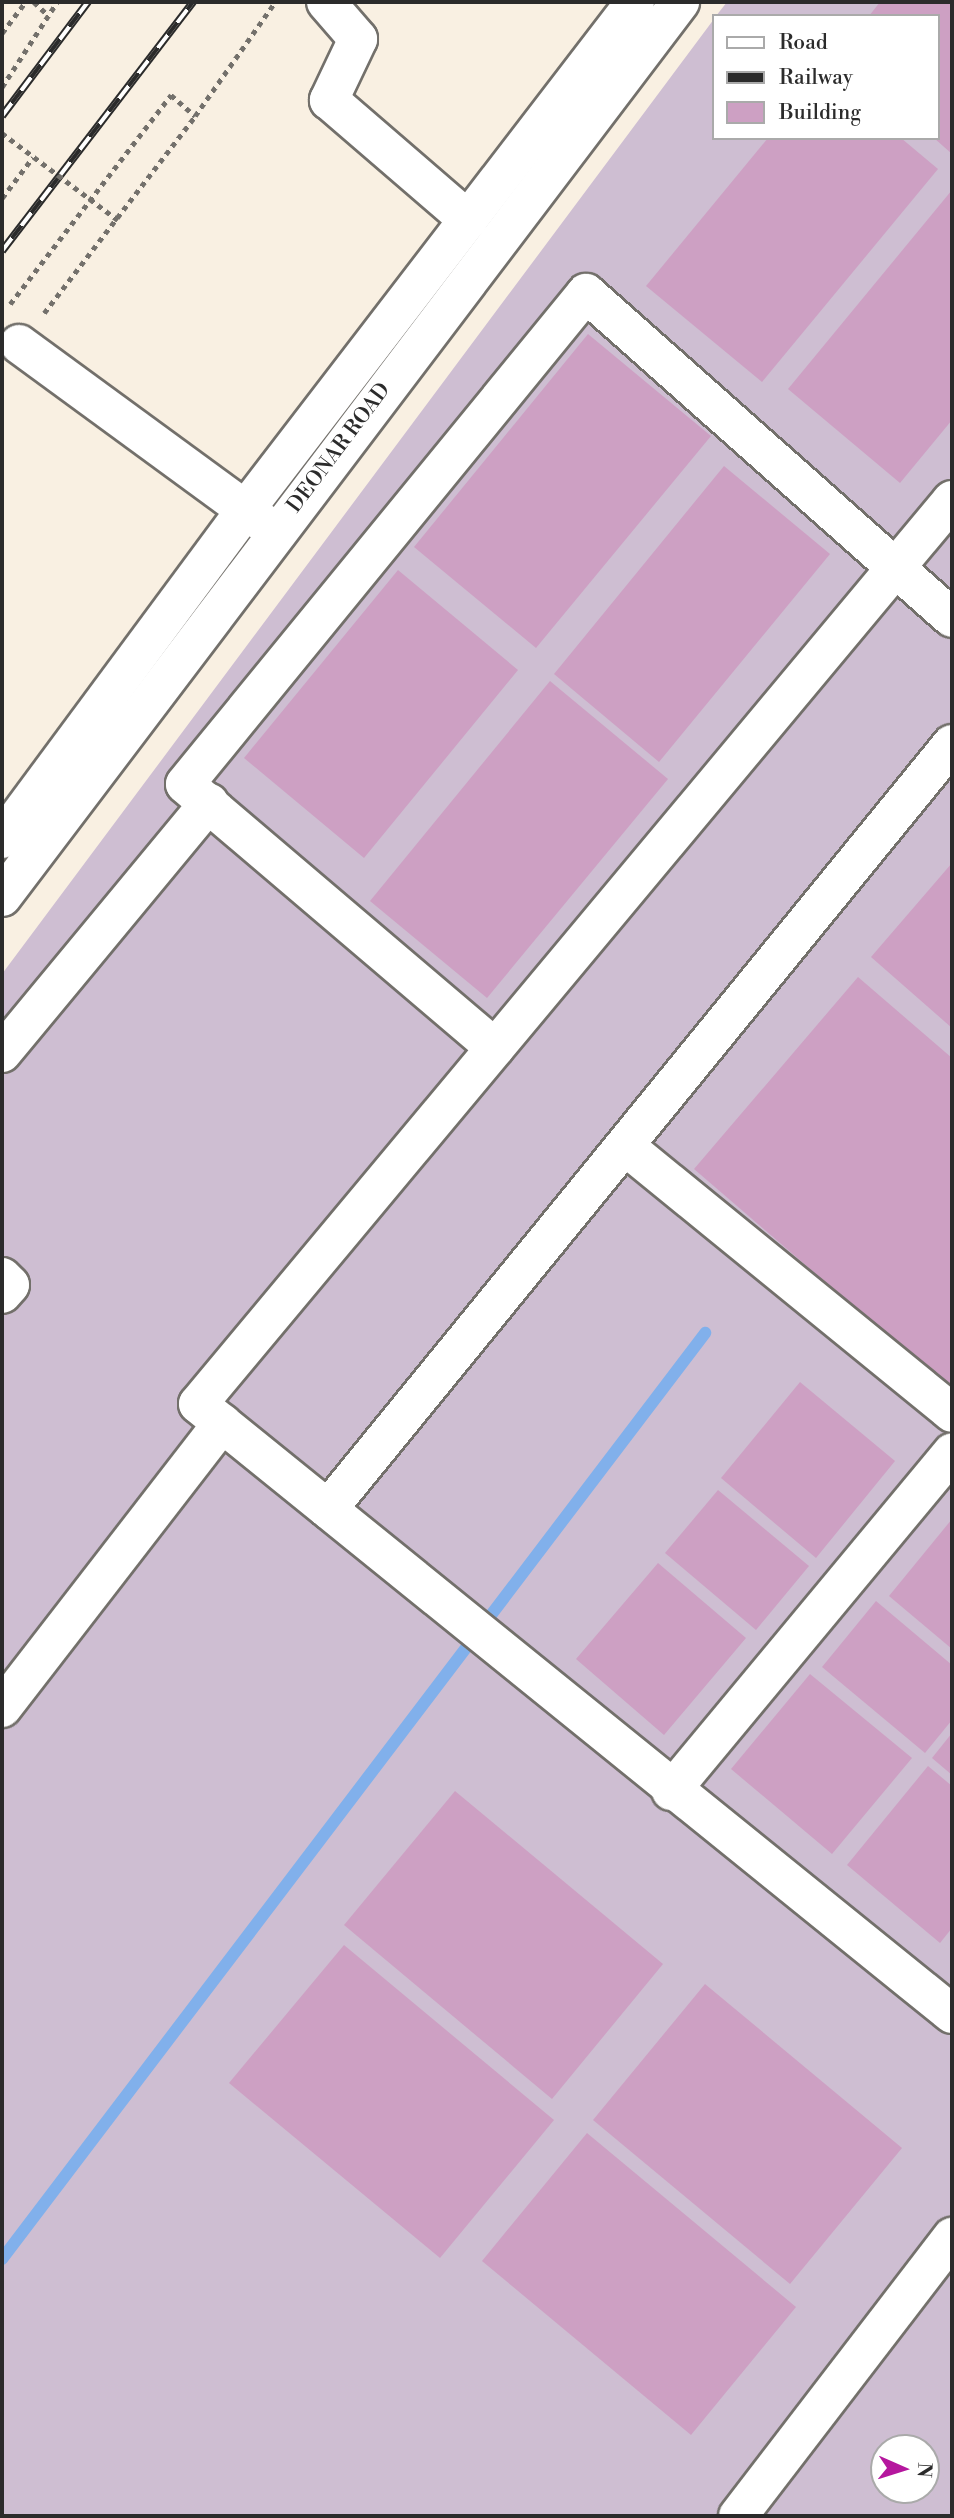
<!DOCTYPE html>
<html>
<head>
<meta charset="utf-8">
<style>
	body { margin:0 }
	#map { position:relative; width:954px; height:2518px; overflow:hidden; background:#f9f0e2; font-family:"Libre Bodoni",serif }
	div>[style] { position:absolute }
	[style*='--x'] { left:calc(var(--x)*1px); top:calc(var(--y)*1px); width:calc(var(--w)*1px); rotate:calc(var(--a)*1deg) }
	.industrial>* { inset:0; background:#cebed2 }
	.stream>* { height:12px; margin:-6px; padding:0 6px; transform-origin:6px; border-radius:6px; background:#81b0eb }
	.building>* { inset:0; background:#cda0c3 }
	.path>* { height:4.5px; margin-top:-2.25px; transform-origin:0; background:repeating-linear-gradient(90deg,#73706b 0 5px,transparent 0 10px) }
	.roads { filter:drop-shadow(2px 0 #73706b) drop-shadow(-2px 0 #73706b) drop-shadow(0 2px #73706b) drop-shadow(0 -2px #73706b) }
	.minor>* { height:38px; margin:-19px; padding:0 19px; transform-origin:19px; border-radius:19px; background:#fff }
	.rail>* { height:8px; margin-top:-4px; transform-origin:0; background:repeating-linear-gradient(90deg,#fff 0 16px,#2b2b2b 0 32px); box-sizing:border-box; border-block:2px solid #2b2b2b }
	.path-bridge>* { height:4.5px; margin-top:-2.25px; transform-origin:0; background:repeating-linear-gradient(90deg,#73706b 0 5px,transparent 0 10px) }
	span { translate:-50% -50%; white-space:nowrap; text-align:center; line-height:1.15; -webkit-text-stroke:6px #fff; paint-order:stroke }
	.street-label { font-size:21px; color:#2b2b2b }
	.frame { position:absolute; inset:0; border:4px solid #2b2b2b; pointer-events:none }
	.legend { position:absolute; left:712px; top:14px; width:228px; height:126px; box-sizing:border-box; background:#fff; border:2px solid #aaa; margin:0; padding:9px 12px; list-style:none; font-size:21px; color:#2b2b2b }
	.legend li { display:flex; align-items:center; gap:14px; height:35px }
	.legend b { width:35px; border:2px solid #aaa }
	.north { position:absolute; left:870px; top:2434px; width:70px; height:70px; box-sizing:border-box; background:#fff; border:2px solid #aaa; border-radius:50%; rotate:93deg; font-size:19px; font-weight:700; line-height:28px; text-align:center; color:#2b2b2b }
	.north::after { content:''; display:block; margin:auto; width:24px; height:32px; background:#b5179e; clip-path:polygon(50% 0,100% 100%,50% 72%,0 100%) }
</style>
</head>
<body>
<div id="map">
	<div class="industrial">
		<i style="clip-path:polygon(evenodd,727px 2px,952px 2px,952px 2516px,2px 2516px,2px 974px,714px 19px,714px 138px,938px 138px,938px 16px,716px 16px,727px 2px,884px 2448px,926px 2448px,926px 2490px,884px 2490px,884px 2448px)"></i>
	</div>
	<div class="stream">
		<i style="--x:2;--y:2259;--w:1163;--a:-52.79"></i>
	</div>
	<div class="building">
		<i style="clip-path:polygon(880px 2px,952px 2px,952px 154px,934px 138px,938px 138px,938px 16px,869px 16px)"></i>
		<i style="clip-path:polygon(768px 138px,901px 138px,938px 169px,762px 382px,646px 286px)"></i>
		<i style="clip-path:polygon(952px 190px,952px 420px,900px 483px,788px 389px)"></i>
		<i style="clip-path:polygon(588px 334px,711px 436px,536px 648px,414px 547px)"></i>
		<i style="clip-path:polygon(724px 466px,830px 554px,659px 762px,554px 674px)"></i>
		<i style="clip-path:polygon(398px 570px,518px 670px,364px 858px,244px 758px)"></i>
		<i style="clip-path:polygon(550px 681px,668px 779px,487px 998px,370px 901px)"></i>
		<i style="clip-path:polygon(952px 863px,952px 1028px,871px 957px)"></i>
		<i style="clip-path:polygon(858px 977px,952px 1058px,952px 1391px,694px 1169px)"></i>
		<i style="clip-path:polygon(800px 1382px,895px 1461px,816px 1558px,721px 1478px)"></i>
		<i style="clip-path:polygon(718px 1490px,809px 1566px,756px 1630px,665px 1553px)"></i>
		<i style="clip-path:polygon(952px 1519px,952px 1649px,889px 1596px)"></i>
		<i style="clip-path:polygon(658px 1563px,746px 1638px,664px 1735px,576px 1659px)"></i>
		<i style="clip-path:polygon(876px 1601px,952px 1665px,952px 1720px,925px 1753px,822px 1667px)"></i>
		<i style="clip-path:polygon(810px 1674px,912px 1758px,832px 1854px,731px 1769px)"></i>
		<i style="clip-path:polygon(952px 1733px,952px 1775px,932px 1758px)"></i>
		<i style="clip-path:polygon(928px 1766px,952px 1786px,952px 1928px,940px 1943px,847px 1865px)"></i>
		<i style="clip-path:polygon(455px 1791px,663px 1964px,552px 2099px,344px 1925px)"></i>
		<i style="clip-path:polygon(344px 1945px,554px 2120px,440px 2258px,229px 2083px)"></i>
		<i style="clip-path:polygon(705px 1984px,902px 2148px,790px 2284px,593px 2120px)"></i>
		<i style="clip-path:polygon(587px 2133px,796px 2307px,691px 2435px,482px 2261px)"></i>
	</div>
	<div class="path">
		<i style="--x:34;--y:2;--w:19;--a:43"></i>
		<i style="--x:2;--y:33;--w:39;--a:-53"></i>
		<i style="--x:2;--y:87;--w:101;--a:-57.1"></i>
		<i style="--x:2;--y:198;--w:51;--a:-52.9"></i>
		<i style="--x:10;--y:304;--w:264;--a:-52.4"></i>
		<i style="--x:171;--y:95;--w:32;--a:41"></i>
		<i style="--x:44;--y:313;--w:248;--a:-52.5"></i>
		<i style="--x:195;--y:116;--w:139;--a:-54.9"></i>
	</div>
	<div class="roads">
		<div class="minor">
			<i style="--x:326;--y:2;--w:49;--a:49.1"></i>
			<i style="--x:358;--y:39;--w:68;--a:115.4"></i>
			<i style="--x:329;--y:100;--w:184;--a:40.8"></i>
			<i style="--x:19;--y:344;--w:305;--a:36.2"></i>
			<i style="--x:952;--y:500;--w:1177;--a:129.83"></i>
			<i style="--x:198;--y:1404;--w:970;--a:38.97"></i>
			<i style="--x:2;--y:839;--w:410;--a:-53.5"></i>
			<i style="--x:246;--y:509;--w:639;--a:-52.5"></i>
			<i style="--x:2;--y:897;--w:1123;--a:-52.85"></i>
			<i style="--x:495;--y:1048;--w:407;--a:-139.6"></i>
			<i style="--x:185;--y:784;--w:634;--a:-50.76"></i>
			<i style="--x:586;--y:293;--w:489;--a:41.6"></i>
			<i style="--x:2;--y:1053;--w:325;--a:-50.4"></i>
			<i style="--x:625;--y:1146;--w:422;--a:39.2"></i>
			<i style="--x:2;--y:1277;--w:11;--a:45"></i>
			<i style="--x:10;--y:1285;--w:12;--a:132"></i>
			<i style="--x:328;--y:1509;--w:987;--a:-50.8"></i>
			<i style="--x:2;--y:1708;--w:360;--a:-52.3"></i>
			<i style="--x:671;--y:1791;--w:440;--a:-50.3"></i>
			<i style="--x:738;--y:2516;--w:352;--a:-52.5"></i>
		</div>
	</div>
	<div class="rail">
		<i style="--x:2;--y:116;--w:143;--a:-53"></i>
		<i style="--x:2;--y:251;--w:314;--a:-52.5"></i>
	</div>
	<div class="path-bridge">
		<i style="--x:2;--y:133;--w:145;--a:36.9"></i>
	</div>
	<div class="street-label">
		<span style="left:339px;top:448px;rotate:-53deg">DEONAR ROAD</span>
	</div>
	<div class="frame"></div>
	<ul class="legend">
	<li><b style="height:9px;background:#fff"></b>Road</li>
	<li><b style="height:9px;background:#2b2b2b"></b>Railway</li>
	<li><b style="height:19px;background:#cda0c3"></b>Building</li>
	</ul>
	<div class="north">N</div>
</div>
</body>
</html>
